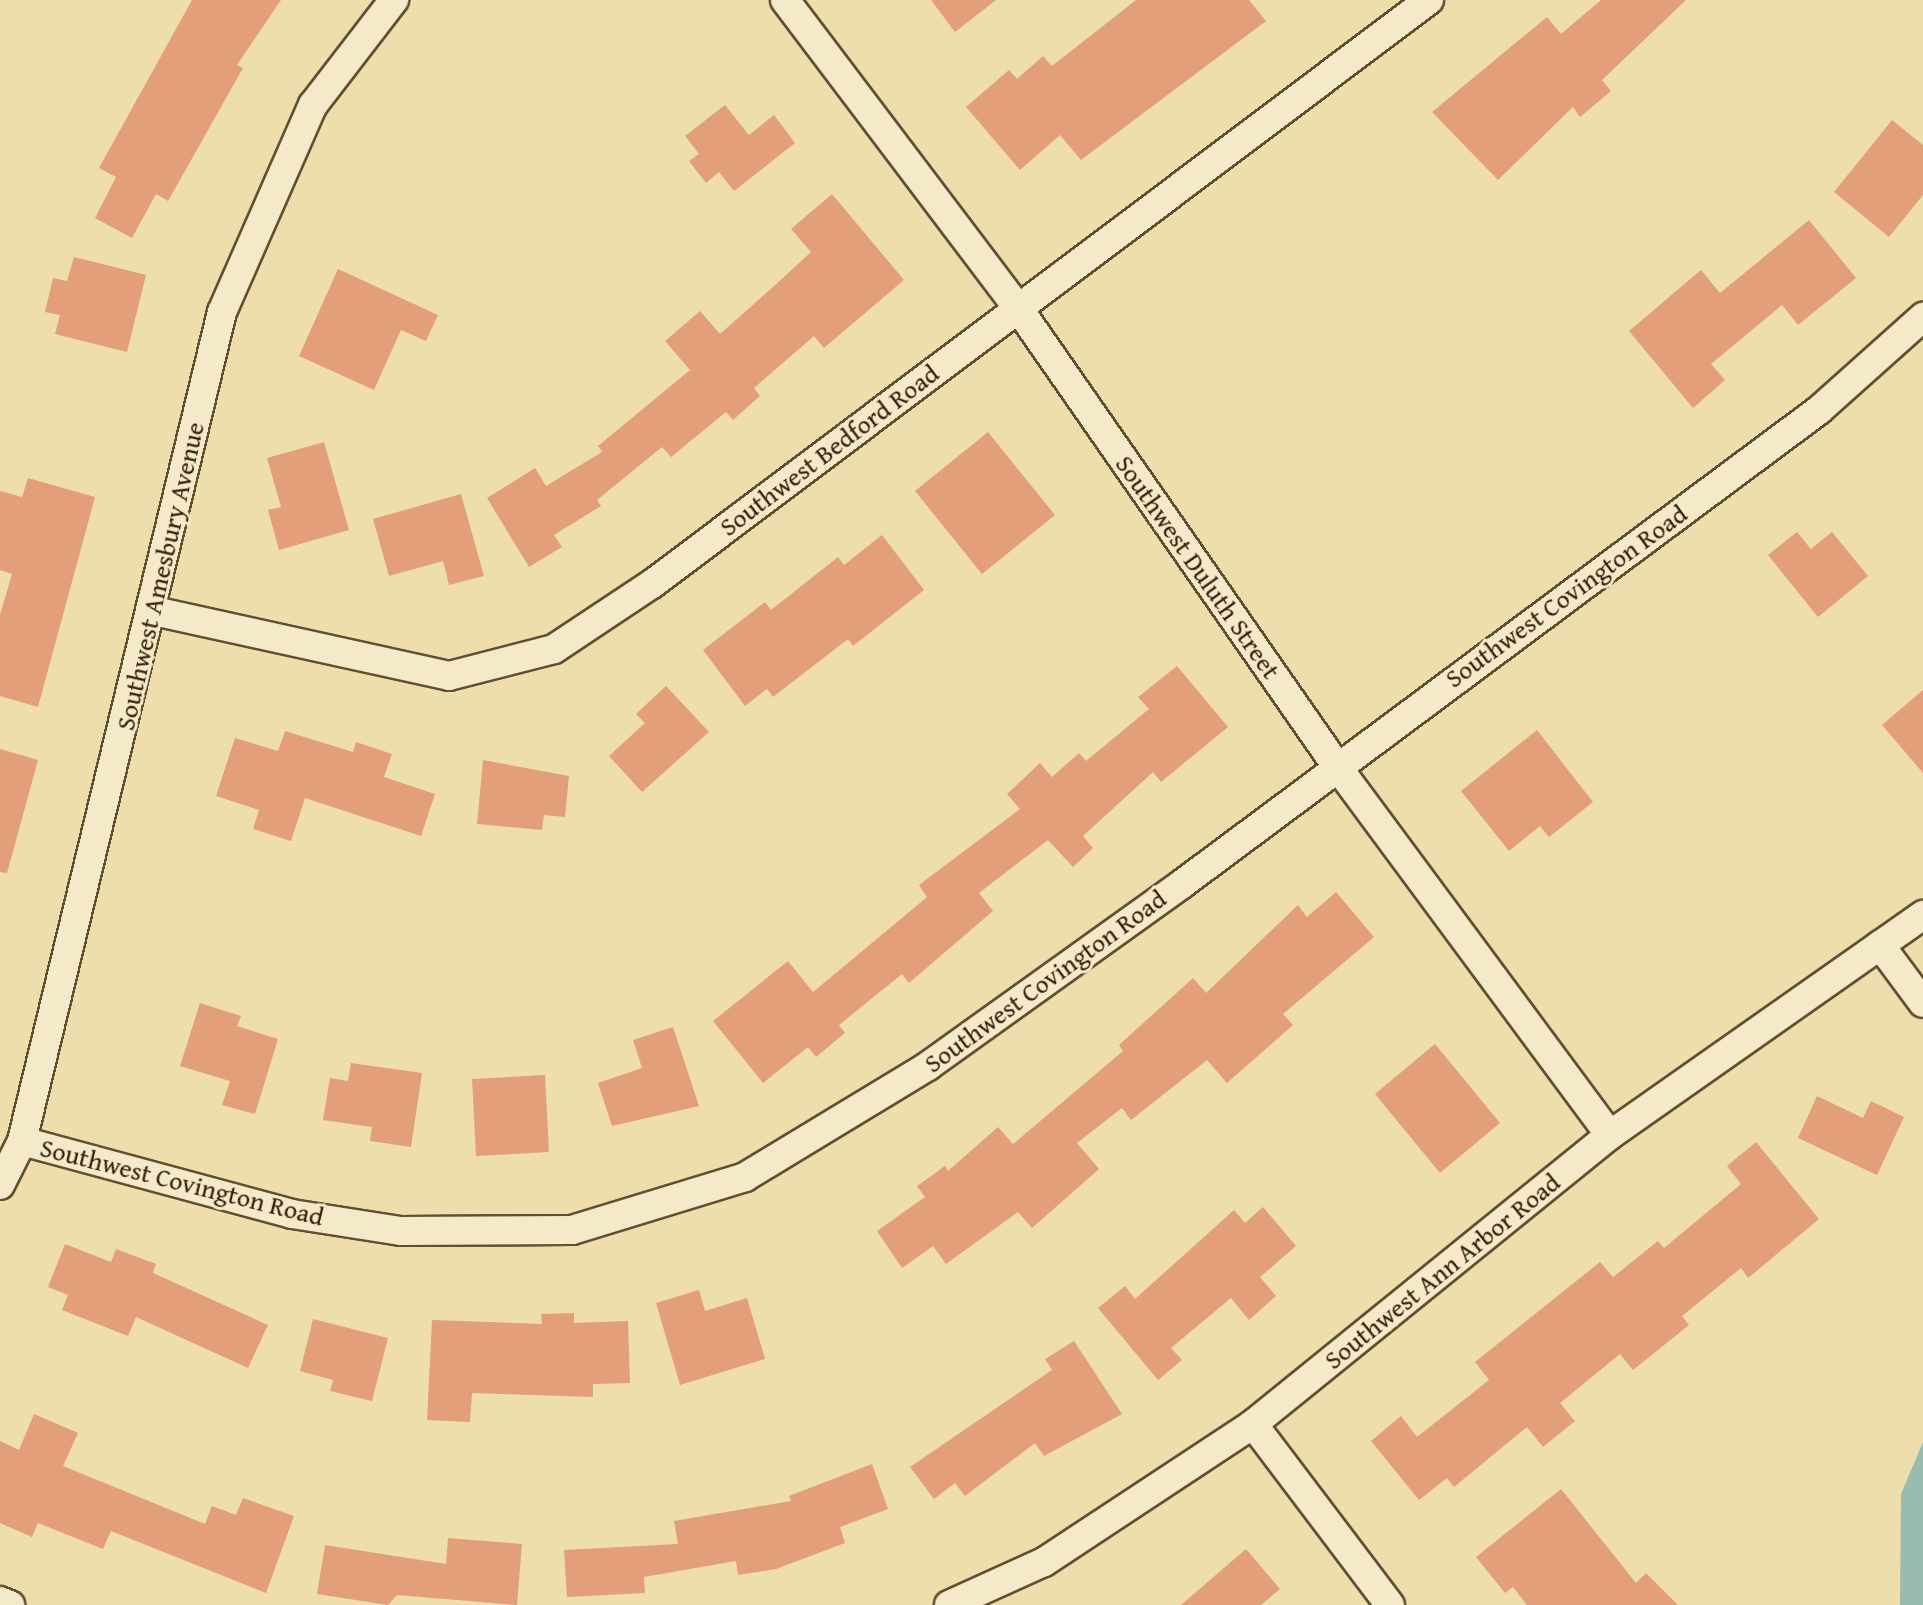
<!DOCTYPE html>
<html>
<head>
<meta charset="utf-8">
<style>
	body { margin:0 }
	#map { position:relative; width:1923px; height:1605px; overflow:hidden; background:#eedeac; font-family:"Gentium Book Plus",serif }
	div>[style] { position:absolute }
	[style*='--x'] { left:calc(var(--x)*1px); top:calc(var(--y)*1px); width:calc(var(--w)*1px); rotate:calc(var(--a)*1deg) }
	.water>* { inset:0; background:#9abbb0 }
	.building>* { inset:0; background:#e29f7a }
	.roads { filter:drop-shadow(2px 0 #605031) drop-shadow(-2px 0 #605031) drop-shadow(0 2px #605031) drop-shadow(0 -2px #605031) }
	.minor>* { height:28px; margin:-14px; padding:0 14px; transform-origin:14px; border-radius:14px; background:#f4eac9 }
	span { translate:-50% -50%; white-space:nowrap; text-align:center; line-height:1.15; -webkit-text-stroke:6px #f4eac9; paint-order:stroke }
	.street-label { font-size:26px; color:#312008 }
</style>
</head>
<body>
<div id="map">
	<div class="water">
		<i style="clip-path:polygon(1923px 1442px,1923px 1605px,1900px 1605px,1901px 1494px)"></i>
	</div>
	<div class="building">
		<i style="clip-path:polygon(192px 0,281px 0,237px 65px,243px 68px,168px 201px,156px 194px,132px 238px,95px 218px,116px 177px,99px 168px)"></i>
		<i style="clip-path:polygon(931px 0,996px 0,955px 32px)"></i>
		<i style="clip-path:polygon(1136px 0,1249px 0,1266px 21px,1081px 160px,1060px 135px,1020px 170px,966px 107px,1009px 70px,1017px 79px,1043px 56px,1052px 66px)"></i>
		<i style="clip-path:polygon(1601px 0,1686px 0,1602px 80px,1611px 91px,1580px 117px,1573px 107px,1498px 180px,1432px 112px,1547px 17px,1561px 34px)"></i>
		<i style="clip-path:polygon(725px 105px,749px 135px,774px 115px,795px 143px,734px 191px,719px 172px,706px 183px,689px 161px,699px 154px,685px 136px)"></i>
		<i style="clip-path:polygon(1892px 120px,1923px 145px,1923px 195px,1889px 237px,1834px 192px)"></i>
		<i style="clip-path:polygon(832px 194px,904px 280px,824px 348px,814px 336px,754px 388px,760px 396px,733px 420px,726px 412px,671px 457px,662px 447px,597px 500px,601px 506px,554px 535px,562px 547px,529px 567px,487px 498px,535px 468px,546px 486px,602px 452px,598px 446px,690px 370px,665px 341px,700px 311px,720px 334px,773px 287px,811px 252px,791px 229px)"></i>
		<i style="clip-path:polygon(1809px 220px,1856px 278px,1798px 325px,1782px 305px,1711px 364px,1725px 380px,1693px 408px,1629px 331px,1701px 270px,1720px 293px)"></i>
		<i style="clip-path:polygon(74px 257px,146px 275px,127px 352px,55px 334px,60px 315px,45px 312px,53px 278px,67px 281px)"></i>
		<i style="clip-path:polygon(338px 269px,438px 315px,426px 341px,401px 330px,374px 390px,299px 356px)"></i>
		<i style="clip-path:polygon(988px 432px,1055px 515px,982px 574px,915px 491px)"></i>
		<i style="clip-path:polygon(324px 442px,349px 530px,279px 550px,268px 510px,281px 507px,267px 458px)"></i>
		<i style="clip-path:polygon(28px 478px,95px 497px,38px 707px,0 696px,0 615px,12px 574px,0 570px,0 491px,22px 497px)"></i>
		<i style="clip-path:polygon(461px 494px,484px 576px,449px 585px,443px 561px,389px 576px,373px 519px)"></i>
		<i style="clip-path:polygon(1797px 532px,1811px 549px,1832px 532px,1868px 576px,1818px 617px,1768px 555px)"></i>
		<i style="clip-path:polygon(882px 535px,924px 590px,853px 646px,848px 639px,773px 697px,767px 689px,745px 706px,703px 650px,765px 602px,771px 610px,838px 557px,844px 565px)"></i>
		<i style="clip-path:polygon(1177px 666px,1228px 727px,1161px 782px,1153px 772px,1083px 836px,1093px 848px,1073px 867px,1048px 840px,979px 893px,993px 911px,909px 983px,902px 974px,839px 1025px,845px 1033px,816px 1057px,808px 1047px,763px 1083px,713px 1021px,788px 961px,813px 992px,927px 897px,919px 885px,1020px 809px,1007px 794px,1040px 763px,1052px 777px,1079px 753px,1086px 761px,1149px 709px,1138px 697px)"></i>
		<i style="clip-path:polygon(666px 686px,709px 732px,642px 792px,609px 756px,645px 723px,636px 714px)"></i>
		<i style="clip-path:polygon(1923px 690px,1923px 773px,1882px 725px)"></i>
		<i style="clip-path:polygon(1537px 730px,1593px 802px,1549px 837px,1540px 826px,1509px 851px,1461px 791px)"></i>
		<i style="clip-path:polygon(285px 731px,353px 752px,356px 742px,392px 754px,384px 777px,435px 794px,421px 836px,305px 798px,291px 841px,253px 829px,259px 810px,216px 796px,235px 738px,278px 751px)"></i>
		<i style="clip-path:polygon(0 749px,38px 760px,7px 873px,0 872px)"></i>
		<i style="clip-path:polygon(483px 760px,569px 776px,565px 817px,544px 815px,542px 830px,477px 824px)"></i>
		<i style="clip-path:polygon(1336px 892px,1374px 937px,1283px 1014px,1293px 1025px,1227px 1083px,1207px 1060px,1131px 1120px,1122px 1108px,1077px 1143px,1099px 1169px,1032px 1228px,1018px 1212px,946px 1264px,933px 1246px,902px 1268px,877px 1231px,925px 1197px,917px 1186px,945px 1166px,948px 1171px,998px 1127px,1013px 1144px,1123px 1051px,1119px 1045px,1193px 978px,1206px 993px,1298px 905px,1307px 917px)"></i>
		<i style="clip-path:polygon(200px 1003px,241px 1016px,237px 1026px,278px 1039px,255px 1114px,222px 1105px,230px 1081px,180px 1066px)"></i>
		<i style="clip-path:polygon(673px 1027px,699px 1106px,612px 1126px,598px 1083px,642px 1068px,633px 1040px)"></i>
		<i style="clip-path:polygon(1435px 1044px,1500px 1123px,1440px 1173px,1375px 1094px)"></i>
		<i style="clip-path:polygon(351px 1063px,422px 1073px,411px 1147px,370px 1141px,372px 1127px,323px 1120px,330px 1078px,348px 1081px)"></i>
		<i style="clip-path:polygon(545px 1075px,549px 1152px,476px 1156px,472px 1079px)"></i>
		<i style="clip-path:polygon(1817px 1096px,1863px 1118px,1871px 1101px,1904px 1117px,1877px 1175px,1798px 1138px)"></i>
		<i style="clip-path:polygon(1756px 1142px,1819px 1219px,1748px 1278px,1741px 1268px,1682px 1316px,1689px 1325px,1633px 1370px,1620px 1354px,1560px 1403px,1575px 1421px,1543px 1447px,1527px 1427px,1454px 1487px,1447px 1478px,1419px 1500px,1371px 1441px,1401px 1416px,1417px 1437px,1489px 1380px,1475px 1362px,1600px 1262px,1613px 1277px,1658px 1241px,1664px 1248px,1741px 1184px,1727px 1166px)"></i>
		<i style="clip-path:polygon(1263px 1207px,1296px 1246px,1260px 1277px,1276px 1296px,1249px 1320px,1231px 1298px,1171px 1348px,1182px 1360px,1158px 1380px,1098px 1308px,1125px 1286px,1135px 1299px,1234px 1210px,1245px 1223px)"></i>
		<i style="clip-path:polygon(65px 1244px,111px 1262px,116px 1249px,156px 1264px,153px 1273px,268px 1325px,248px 1368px,136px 1317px,128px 1336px,62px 1310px,68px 1295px,48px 1287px)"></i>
		<i style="clip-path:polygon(699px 1290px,705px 1311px,747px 1298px,765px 1359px,680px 1385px,656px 1303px)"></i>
		<i style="clip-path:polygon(574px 1313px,574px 1323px,628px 1321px,630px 1383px,593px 1384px,593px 1397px,472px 1393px,470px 1422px,427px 1420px,432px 1320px,542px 1324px,541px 1314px)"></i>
		<i style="clip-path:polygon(313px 1319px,388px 1338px,372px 1401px,330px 1391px,333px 1380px,300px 1371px)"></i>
		<i style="clip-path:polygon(1074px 1341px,1122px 1414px,1044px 1456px,1035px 1443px,965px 1496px,955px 1483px,934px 1499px,910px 1467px,1052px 1370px,1045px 1359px)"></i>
		<i style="clip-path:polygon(34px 1414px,78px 1433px,63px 1466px,205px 1524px,212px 1506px,236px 1515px,243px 1498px,294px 1516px,266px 1593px,111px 1531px,103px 1549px,38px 1523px,32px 1537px,0 1523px,0 1441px,19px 1450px)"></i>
		<i style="clip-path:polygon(872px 1464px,888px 1509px,840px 1527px,845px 1543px,776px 1569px,738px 1575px,736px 1561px,644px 1577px,645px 1593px,567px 1597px,564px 1550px,678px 1544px,674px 1521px,791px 1501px,789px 1496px)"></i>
		<i style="clip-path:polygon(1561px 1489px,1636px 1583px,1646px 1573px,1678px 1605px,1527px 1605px,1513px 1587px,1505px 1593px,1476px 1557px)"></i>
		<i style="clip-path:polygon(448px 1538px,522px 1544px,517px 1605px,397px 1595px,388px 1605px,317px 1594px,325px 1545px,446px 1564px)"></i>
		<i style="clip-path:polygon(1246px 1549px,1280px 1589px,1261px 1605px,1181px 1605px)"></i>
	</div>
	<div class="roads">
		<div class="minor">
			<i style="--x:785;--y:0;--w:386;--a:52.9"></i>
			<i style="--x:1018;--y:308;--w:557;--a:55.17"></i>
			<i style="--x:1336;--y:765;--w:460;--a:53.5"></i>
			<i style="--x:154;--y:611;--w:302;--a:12.4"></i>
			<i style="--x:449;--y:676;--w:108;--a:-14.4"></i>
			<i style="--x:554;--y:649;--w:118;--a:-33.6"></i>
			<i style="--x:652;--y:584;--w:972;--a:-36.93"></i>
			<i style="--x:1880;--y:945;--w:72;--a:53.4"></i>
			<i style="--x:22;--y:1141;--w:280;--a:15.1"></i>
			<i style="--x:292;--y:1214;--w:110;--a:8.9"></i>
			<i style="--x:401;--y:1231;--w:171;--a:-0.3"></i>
			<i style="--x:572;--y:1230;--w:181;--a:-17"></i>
			<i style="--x:745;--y:1177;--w:214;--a:-31.2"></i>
			<i style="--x:928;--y:1066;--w:312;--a:-35.6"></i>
			<i style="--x:1182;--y:884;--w:794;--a:-36.65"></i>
			<i style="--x:1819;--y:410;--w:140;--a:-41.8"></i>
			<i style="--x:0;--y:1185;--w:49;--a:-63.4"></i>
			<i style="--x:22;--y:1141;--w:853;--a:-76.44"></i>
			<i style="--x:222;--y:312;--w:226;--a:-66.3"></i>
			<i style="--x:313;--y:105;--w:133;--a:-52.4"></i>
			<i style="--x:1253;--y:1424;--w:227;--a:52.9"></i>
			<i style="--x:0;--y:1601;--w:11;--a:22"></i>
			<i style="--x:949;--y:1605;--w:104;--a:-24.4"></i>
			<i style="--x:1044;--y:1562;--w:250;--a:-33.4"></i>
			<i style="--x:1253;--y:1424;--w:459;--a:-39"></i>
			<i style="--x:1610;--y:1135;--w:383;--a:-35.1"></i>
		</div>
	</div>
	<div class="street-label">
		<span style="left:829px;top:450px;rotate:-37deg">Southwest Bedford Road</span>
		<span style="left:1198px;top:567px;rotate:55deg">Southwest Duluth Street</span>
		<span style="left:160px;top:576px;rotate:-77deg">Southwest Amesbury Avenue</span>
		<span style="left:1566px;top:596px;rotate:-36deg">Southwest Covington Road</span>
		<span style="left:1045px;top:981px;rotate:-36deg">Southwest Covington Road</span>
		<span style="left:182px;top:1182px;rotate:14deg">Southwest Covington Road</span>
		<span style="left:1442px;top:1271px;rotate:-39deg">Southwest Ann Arbor Road</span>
	</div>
</div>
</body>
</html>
